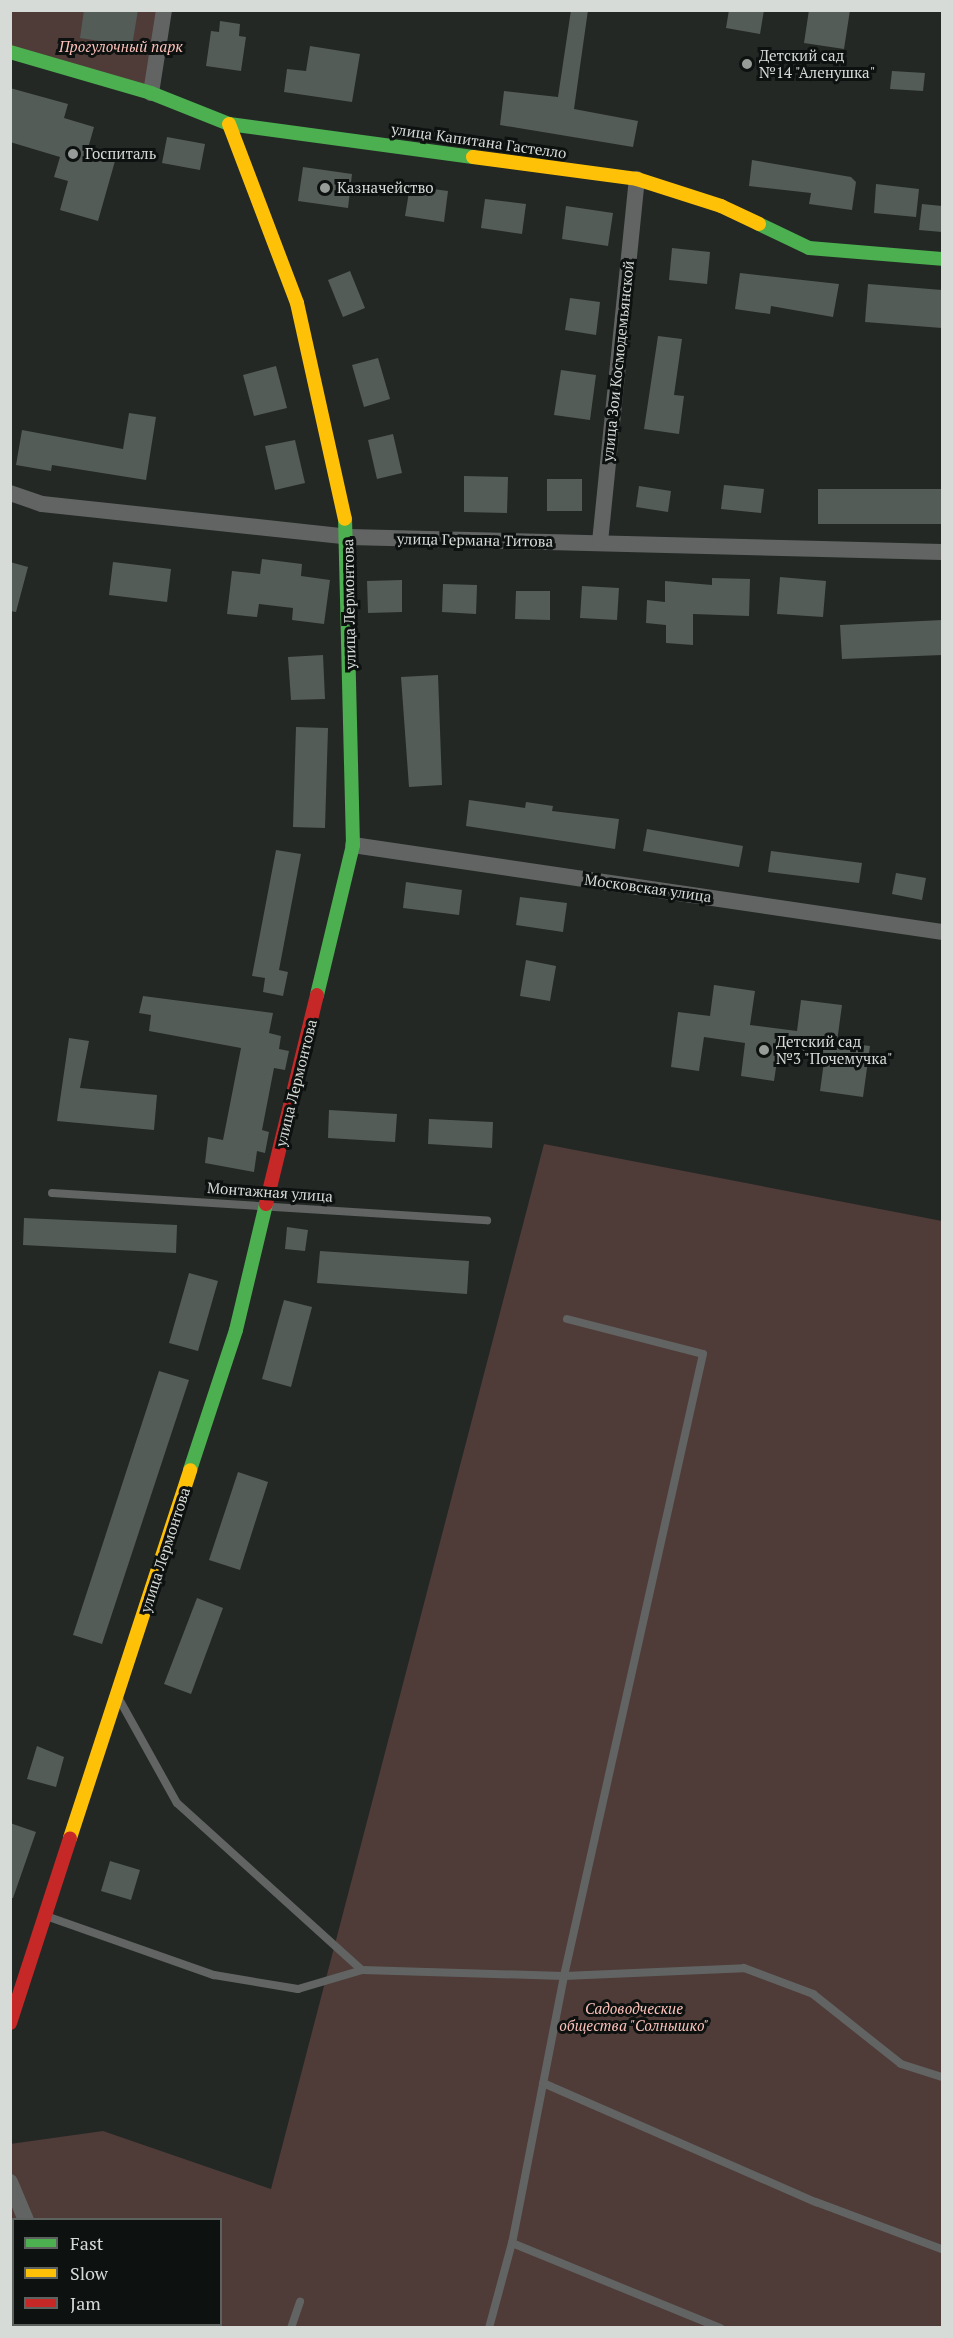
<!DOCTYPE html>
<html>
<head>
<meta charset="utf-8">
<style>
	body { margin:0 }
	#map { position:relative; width:953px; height:2338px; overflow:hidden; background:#232825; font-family:"PT Serif",serif }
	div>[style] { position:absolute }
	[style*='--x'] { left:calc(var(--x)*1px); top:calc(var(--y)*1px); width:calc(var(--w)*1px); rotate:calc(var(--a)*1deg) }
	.green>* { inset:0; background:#4f3b38 }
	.building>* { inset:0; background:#545c58 }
	.lane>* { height:8px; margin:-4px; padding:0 4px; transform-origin:4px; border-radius:4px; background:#616462 }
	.street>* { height:16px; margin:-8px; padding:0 8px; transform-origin:8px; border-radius:8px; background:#616462 }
	.fast>* { height:14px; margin:-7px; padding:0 7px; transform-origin:7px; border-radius:7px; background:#4caf50 }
	.slow>* { height:14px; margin:-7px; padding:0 7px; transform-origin:7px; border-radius:7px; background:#ffc107 }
	.jam>* { height:14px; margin:-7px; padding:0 7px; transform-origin:7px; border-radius:7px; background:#c62828 }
	.dots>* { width:16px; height:16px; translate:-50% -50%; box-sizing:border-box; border:3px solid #0d110f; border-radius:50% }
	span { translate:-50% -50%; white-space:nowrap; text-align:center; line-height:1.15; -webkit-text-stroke:6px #0d110f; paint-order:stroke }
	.park-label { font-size:15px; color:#fdc1ba; font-style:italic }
	.poi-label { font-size:15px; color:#d6dbd8 }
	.left { translate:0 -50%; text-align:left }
	.street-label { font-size:15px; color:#d6dbd8 }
	.frame { position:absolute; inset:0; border:12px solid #d6dbd8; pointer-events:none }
	.legend { position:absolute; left:12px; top:2218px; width:210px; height:108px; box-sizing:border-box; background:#0d110f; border:2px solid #5d625f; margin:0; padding:8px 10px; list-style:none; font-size:18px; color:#d6dbd8 }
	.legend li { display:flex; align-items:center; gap:12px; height:30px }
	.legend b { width:30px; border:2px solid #5d625f }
</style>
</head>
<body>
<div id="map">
	<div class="green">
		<i style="clip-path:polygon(10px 11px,164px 11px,151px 93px,11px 52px)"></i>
		<i style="clip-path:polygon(evenodd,544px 1144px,942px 1221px,942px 2327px,11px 2327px,10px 2144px,103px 2131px,271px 2189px,544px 1144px,14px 2220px,220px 2220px,220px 2324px,14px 2324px,14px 2220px)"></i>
	</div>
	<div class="building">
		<i style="clip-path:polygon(84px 10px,138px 10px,132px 46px,80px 38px)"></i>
		<i style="clip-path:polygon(571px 10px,588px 10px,574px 109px,638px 121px,633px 147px,500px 125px,504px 91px,558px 97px)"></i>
		<i style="clip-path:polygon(729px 10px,764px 10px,760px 34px,726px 28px)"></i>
		<i style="clip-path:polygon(809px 10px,850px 10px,844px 49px,804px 43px)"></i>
		<i style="clip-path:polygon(220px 21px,240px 24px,239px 36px,246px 37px,241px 71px,206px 66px,211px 31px,219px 32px)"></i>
		<i style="clip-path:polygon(310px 46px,360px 54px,352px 102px,284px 92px,287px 69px,306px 71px)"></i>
		<i style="clip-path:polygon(892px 71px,925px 73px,923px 91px,890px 89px)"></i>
		<i style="clip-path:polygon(10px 88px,68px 104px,64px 118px,94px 127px,87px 152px,115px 161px,98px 221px,60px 210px,68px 181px,54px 177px,60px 157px,10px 142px)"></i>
		<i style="clip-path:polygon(167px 137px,205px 144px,200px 170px,162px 163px)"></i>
		<i style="clip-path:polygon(752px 160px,851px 177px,856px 182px,852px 210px,809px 204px,811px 193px,749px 186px)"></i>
		<i style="clip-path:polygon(303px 167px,352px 174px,348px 208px,298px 201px)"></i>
		<i style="clip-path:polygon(876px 184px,919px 189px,916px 217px,874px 213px)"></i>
		<i style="clip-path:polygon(410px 186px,448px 191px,444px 222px,405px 216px)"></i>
		<i style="clip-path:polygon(485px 199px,526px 204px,522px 234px,481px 228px)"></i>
		<i style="clip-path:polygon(922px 204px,942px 206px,942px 232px,919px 230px)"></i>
		<i style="clip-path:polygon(566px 206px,613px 213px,608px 246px,562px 239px)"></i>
		<i style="clip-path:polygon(672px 248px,710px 252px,707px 284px,669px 280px)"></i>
		<i style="clip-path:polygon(350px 271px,365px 308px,343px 317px,328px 280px)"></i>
		<i style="clip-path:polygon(740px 273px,839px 284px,833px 317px,771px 306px,770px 314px,735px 309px)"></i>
		<i style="clip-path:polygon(868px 284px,942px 290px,942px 328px,865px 322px)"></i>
		<i style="clip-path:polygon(570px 298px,600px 302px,596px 335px,565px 330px)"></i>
		<i style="clip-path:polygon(658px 336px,682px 339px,674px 395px,684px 396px,679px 434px,644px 429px)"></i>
		<i style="clip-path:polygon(378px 358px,390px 399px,364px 407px,352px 365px)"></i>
		<i style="clip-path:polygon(276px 366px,287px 408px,254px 416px,243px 375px)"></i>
		<i style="clip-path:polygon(561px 370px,596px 375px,590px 420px,554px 415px)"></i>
		<i style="clip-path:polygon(129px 413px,156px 417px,146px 480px,52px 465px,51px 471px,16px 465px,22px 430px,123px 449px)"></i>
		<i style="clip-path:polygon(393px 434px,402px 473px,377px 479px,368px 440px)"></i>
		<i style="clip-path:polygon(295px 440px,305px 483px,275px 490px,265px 446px)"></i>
		<i style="clip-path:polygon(464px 476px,508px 477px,507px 513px,464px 512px)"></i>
		<i style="clip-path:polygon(547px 479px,582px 479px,582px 511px,547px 511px)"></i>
		<i style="clip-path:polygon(724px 485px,764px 489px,761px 513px,721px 509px)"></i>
		<i style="clip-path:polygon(639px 486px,671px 491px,668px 512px,636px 507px)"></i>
		<i style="clip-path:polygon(818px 489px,942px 489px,942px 524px,818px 524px)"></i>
		<i style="clip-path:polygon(262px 559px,302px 564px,301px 576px,330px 580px,324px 624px,292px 620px,293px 608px,259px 604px,257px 617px,227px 614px,232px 571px,260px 574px)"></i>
		<i style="clip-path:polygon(10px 562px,28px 567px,16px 612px,10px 611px)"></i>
		<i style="clip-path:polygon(113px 562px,171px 569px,167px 602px,109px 595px)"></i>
		<i style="clip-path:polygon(780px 577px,826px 581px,823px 617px,777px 614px)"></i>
		<i style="clip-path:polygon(712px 578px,750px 579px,749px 616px,693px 614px,693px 645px,666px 643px,666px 625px,646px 623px,647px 600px,665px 602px,665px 581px,712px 585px)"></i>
		<i style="clip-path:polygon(402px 580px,402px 612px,368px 613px,367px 581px)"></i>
		<i style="clip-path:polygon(443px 584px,477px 585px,476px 614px,442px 612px)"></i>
		<i style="clip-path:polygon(582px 586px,619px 588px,617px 620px,580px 618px)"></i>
		<i style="clip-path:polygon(516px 591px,550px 591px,550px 620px,515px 619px)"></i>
		<i style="clip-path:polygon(942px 620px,942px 655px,842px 659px,840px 625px)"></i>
		<i style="clip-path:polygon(323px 655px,325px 699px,291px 700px,288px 657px)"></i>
		<i style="clip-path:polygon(438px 675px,442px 785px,409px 787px,401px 677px)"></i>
		<i style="clip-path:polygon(296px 727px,328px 728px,325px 828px,293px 827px)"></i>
		<i style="clip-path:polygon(469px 800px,525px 808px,526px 802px,553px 806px,552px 811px,619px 819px,615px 849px,466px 826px)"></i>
		<i style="clip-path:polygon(647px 829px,743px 846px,739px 867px,643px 851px)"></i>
		<i style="clip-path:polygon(276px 850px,301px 854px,279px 970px,288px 972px,283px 996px,263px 992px,265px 978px,252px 976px)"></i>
		<i style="clip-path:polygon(771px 851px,862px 863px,859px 883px,768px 872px)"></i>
		<i style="clip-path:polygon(896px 873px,926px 878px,922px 900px,892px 894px)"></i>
		<i style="clip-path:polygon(406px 882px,462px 890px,459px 915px,403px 908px)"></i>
		<i style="clip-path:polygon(520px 897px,567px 903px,563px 932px,516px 925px)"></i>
		<i style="clip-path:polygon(526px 960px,556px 966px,550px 1001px,520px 996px)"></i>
		<i style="clip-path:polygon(714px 985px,755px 991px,750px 1025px,797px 1031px,801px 1000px,842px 1005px,837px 1042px,870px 1046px,863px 1097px,820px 1091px,825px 1054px,779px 1048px,774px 1081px,741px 1076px,745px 1043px,704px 1037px,699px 1071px,671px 1067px,678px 1012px,710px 1016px)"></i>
		<i style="clip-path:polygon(143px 996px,273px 1013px,269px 1033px,281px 1036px,279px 1049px,289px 1051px,285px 1070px,274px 1068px,262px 1130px,269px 1132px,265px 1153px,257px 1151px,254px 1172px,205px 1163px,208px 1137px,223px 1140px,241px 1048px,149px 1031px,151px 1015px,139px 1013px)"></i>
		<i style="clip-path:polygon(69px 1038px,89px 1041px,80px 1088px,157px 1095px,154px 1130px,57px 1121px)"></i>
		<i style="clip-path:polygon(329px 1110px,397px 1114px,395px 1142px,328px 1138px)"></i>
		<i style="clip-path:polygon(429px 1119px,493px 1122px,492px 1148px,428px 1144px)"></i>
		<i style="clip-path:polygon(24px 1218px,177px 1225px,176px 1253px,23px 1245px)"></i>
		<i style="clip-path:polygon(287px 1227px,308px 1230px,305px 1251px,285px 1249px)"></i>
		<i style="clip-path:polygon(320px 1251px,469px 1261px,467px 1294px,317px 1283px)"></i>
		<i style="clip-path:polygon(189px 1273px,218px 1281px,198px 1351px,169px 1343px)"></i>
		<i style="clip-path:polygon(284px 1300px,312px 1307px,291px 1387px,262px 1379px)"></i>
		<i style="clip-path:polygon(159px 1371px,189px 1380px,102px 1644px,73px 1635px)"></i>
		<i style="clip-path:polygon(238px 1472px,268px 1482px,240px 1570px,209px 1560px)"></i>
		<i style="clip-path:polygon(197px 1598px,223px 1608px,191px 1694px,164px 1684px)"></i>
		<i style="clip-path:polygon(37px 1746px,64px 1757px,56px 1787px,27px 1779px)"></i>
		<i style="clip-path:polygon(10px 1823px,36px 1832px,13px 1898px,10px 1898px)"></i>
		<i style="clip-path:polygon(110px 1861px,140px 1870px,131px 1900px,101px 1891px)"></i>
	</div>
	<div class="lane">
		<i style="--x:52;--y:1193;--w:436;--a:3.6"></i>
		<i style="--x:567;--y:1319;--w:140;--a:14.4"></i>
		<i style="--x:703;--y:1354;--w:637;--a:102.6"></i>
		<i style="--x:564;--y:1976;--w:180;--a:-2.5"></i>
		<i style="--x:744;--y:1968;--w:74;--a:20.6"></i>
		<i style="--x:813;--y:1994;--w:112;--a:38.5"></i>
		<i style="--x:901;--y:2064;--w:43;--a:17.6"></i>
		<i style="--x:119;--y:1699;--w:119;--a:60.9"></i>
		<i style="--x:177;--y:1803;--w:249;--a:42.1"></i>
		<i style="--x:362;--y:1970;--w:202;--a:1.7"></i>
		<i style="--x:564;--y:1976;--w:272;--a:101"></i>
		<i style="--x:512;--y:2243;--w:225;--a:22.2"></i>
		<i style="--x:46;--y:1916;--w:178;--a:19.4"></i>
		<i style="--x:214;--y:1975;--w:85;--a:9.5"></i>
		<i style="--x:298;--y:1989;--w:67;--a:-16.5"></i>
		<i style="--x:543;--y:2083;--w:298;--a:23.6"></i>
		<i style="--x:816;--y:2202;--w:134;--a:20.5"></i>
		<i style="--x:291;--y:2328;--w:28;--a:-71"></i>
		<i style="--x:489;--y:2328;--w:88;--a:-74.9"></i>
	</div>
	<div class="street">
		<i style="--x:151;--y:93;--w:84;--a:-81.1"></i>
		<i style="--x:10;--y:493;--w:34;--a:19"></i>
		<i style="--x:42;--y:504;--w:309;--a:6.1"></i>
		<i style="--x:349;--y:537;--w:593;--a:1.45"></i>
		<i style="--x:600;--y:542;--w:365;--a:-84.2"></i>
		<i style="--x:353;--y:845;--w:595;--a:8.4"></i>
		<i style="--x:10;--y:2182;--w:41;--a:67.2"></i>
		<i style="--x:88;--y:2324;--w:5;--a:53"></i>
	</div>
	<div class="fast">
		<i style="--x:10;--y:52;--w:147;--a:16.2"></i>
		<i style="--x:151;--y:93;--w:84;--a:21.7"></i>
		<i style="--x:229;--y:124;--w:246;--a:7.7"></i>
		<i style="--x:759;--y:224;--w:55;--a:25.6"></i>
		<i style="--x:809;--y:248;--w:133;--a:4.7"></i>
		<i style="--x:317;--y:995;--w:154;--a:-76.5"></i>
		<i style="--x:353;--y:845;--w:326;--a:-91.4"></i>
		<i style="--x:190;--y:1470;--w:147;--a:-71.8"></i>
		<i style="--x:236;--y:1330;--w:130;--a:-76.6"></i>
	</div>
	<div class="slow">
		<i style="--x:229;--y:124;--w:191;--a:69.2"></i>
		<i style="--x:297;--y:303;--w:221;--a:77.5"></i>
		<i style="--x:473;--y:157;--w:165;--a:7.6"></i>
		<i style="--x:637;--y:179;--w:88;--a:17.8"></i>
		<i style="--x:721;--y:206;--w:42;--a:25.3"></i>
		<i style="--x:70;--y:1838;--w:387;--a:-71.9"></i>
	</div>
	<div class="jam">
		<i style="--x:266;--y:1204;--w:215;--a:-76.3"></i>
		<i style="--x:10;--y:2023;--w:194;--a:-72"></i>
	</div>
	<div class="dots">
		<i style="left:747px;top:64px;background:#979c99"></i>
		<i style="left:73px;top:154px;background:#979c99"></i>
		<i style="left:325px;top:188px;background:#979c99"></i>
		<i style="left:764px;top:1050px;background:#979c99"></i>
	</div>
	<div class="park-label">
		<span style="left:121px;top:47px">Прогулочный парк</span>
		<span style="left:634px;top:2017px">Садоводческие<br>общества "Солнышко"</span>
	</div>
	<div class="poi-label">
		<span class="left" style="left:759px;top:64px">Детский сад<br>№14 "Аленушка"</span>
		<span class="left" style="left:85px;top:154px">Госпиталь</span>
		<span class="left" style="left:337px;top:188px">Казначейство</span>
		<span class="left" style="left:776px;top:1050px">Детский сад<br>№3 "Почемучка"</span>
	</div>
	<div class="street-label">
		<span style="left:479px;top:141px;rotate:8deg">улица Капитана Гастелло</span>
		<span style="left:618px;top:361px;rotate:-84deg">улица Зои Космодемьянской</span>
		<span style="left:475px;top:540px;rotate:1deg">улица Германа Титова</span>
		<span style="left:349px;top:604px;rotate:-91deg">улица Лермонтова</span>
		<span style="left:648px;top:888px;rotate:8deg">Московская улица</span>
		<span style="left:296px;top:1083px;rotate:-76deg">улица Лермонтова</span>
		<span style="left:270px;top:1192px;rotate:4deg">Монтажная улица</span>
		<span style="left:165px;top:1550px;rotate:-72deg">улица Лермонтова</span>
	</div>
	<div class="frame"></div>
	<ul class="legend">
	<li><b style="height:8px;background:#4caf50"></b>Fast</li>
	<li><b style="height:8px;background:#ffc107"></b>Slow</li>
	<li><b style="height:8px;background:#c62828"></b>Jam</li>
	</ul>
</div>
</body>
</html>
